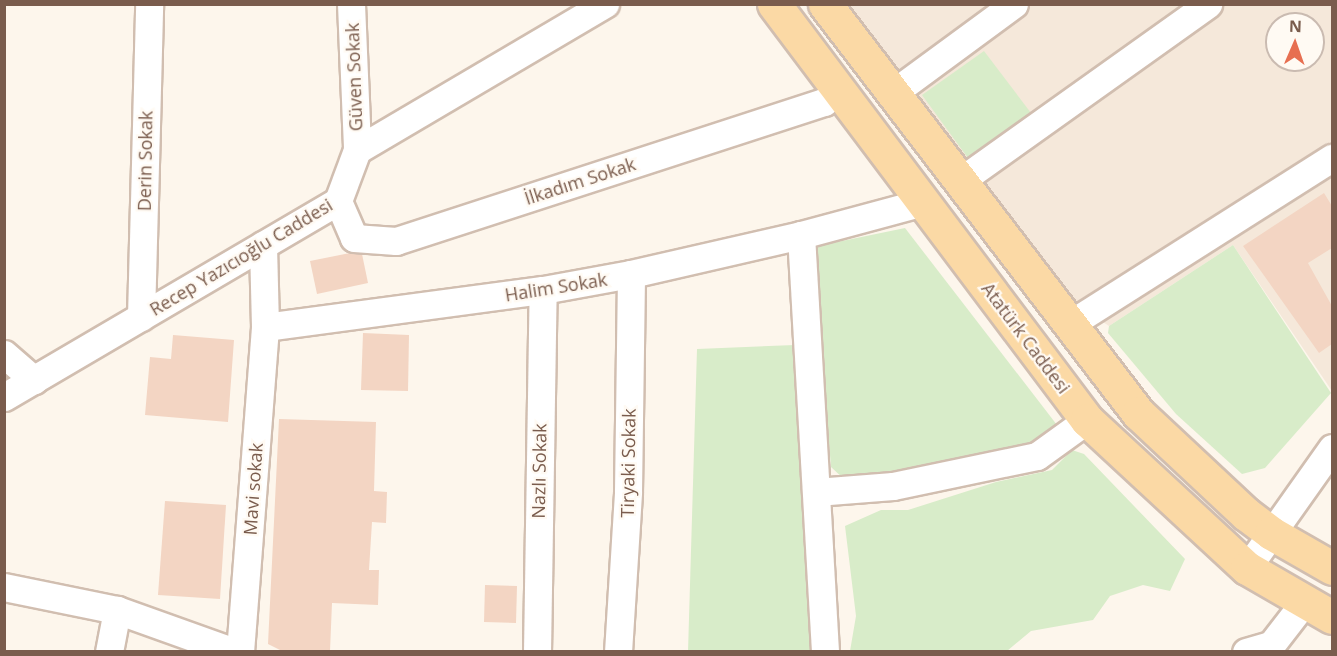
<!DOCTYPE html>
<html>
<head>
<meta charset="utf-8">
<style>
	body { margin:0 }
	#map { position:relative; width:1337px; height:656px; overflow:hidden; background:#fdf6ec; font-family:"Open Sans",sans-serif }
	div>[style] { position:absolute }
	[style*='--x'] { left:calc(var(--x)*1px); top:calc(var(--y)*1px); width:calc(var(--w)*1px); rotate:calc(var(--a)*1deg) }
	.residential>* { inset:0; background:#f5e8da }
	.green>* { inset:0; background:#d8ecc9 }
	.building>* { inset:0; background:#f3d5c3 }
	.roads { filter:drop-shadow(2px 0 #d1beb0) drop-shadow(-2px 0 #d1beb0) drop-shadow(0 2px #d1beb0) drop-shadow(0 -2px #d1beb0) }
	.minor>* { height:27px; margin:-13.5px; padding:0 13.5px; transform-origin:13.5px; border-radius:13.5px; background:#fff }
	.major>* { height:33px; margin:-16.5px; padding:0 16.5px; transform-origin:16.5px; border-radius:16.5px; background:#fbd9a5 }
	span { translate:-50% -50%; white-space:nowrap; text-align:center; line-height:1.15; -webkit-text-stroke:4.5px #fffaf3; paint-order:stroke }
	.street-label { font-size:18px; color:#7a5c4d }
	.frame { position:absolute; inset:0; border:6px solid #7a5c4d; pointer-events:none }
	.north { position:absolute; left:1265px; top:12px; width:60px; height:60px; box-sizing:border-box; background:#fffaf3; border:2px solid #cabbb1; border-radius:50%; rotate:2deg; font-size:16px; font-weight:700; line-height:24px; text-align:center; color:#7a5c4d }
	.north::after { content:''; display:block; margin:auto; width:21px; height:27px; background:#e76f51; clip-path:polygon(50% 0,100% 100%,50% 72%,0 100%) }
</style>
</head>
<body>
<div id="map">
	<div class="residential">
		<i style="clip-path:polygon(evenodd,845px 5px,1332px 5px,1332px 391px,1233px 245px,1109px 326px,1074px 303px,845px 5px,1277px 24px,1313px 24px,1313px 60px,1277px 60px,1277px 24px)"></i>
	</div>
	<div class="green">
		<i style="clip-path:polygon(984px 51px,1031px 113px,968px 158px,922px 95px)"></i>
		<i style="clip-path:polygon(905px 228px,1057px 425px,1035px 446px,845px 480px,831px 467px,813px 247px)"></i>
		<i style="clip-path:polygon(1233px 245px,1331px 393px,1265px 468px,1242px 474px,1176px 414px,1108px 333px,1109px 326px)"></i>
		<i style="clip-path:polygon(795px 345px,814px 651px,688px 652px,697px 349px)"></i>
		<i style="clip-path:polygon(1072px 450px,1084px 454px,1185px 559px,1170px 591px,1143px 585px,1110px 596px,1093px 620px,1031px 631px,1007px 651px,850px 651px,856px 616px,845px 526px,881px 510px,908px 510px,996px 482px,1052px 470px)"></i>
	</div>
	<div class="building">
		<i style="clip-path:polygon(1324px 193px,1332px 206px,1332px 248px,1308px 263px,1332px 306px,1332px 344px,1319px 353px,1243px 246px)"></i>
		<i style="clip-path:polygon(350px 253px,362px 254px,368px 283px,317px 294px,310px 261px)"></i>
		<i style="clip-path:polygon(363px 333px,409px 335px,408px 391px,361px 390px)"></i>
		<i style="clip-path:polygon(173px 335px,234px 340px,228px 422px,145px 415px,150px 357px,171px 359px)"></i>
		<i style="clip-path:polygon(279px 419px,376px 422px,374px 491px,387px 492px,386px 523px,372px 522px,369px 570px,379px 570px,378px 605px,332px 603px,330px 651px,282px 651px,268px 644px)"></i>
		<i style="clip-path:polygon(165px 501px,226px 505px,220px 599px,158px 595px)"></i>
		<i style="clip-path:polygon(485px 585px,517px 586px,516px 623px,484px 622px)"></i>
	</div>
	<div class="roads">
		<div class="minor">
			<i style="--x:351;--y:4;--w:146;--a:87.6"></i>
			<i style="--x:893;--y:93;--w:150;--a:-36.3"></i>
			<i style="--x:960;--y:181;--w:305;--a:-35.5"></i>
			<i style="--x:338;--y:201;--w:40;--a:66.6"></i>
			<i style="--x:354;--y:238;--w:42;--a:4.1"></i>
			<i style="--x:396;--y:241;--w:450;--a:-18"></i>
			<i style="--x:824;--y:102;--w:18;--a:-41"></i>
			<i style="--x:801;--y:235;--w:418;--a:86.7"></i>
			<i style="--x:263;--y:245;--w:82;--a:88.6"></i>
			<i style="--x:265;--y:327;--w:280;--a:-7.6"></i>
			<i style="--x:543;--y:290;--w:89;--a:-10.3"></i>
			<i style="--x:631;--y:274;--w:174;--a:-12.9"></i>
			<i style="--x:801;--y:235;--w:126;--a:-15.1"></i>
			<i style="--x:141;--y:317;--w:313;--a:-88.5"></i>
			<i style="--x:1070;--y:324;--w:310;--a:-32.4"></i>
			<i style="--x:4;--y:354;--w:40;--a:41"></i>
			<i style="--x:4;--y:397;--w:387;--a:-30.4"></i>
			<i style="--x:338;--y:201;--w:54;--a:-69.6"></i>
			<i style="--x:357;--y:150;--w:288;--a:-30.5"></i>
			<i style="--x:816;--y:492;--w:77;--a:-4.5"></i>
			<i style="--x:893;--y:486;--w:147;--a:-11.8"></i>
			<i style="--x:1037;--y:456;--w:62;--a:-35.8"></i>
			<i style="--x:1247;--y:568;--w:147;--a:-54.7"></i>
			<i style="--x:4;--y:587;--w:115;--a:11.5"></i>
			<i style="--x:117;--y:610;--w:124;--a:19.7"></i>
			<i style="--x:109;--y:652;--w:43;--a:-79.2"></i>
			<i style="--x:240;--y:652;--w:326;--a:-85.6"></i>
			<i style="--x:537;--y:652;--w:362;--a:-89.1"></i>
			<i style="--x:618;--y:652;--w:161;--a:-86.4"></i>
			<i style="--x:628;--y:491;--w:217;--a:-89.2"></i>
			<i style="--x:1246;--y:652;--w:26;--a:-16"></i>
			<i style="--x:1271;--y:645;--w:56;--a:-52.3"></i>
		</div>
		<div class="major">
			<i style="--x:774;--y:4;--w:521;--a:53.04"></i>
			<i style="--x:1087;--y:420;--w:218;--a:42.8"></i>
			<i style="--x:1247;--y:568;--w:98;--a:30"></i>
			<i style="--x:825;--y:4;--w:515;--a:52.57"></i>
			<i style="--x:1138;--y:413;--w:148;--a:43.1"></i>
			<i style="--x:1246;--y:514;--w:31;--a:37"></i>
			<i style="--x:1271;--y:533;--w:70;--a:29.8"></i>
		</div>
	</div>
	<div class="street-label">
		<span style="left:354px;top:77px;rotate:-92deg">Güven Sokak</span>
		<span style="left:145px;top:161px;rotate:-89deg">Derin Sokak</span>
		<span style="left:580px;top:181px;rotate:-18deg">İlkadım Sokak</span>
		<span style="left:241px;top:257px;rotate:-31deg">Recep Yazıcıoğlu Caddesi</span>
		<span style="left:556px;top:287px;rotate:-9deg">Halim Sokak</span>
		<span style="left:1026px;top:338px;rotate:53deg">Atatürk Caddesi</span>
		<span style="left:628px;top:463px;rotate:-89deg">Tiryaki Sokak</span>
		<span style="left:539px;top:471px;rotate:-89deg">Nazlı Sokak</span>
		<span style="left:253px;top:489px;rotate:-86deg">Mavi sokak</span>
	</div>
	<div class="frame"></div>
	<div class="north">N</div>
</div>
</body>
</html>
